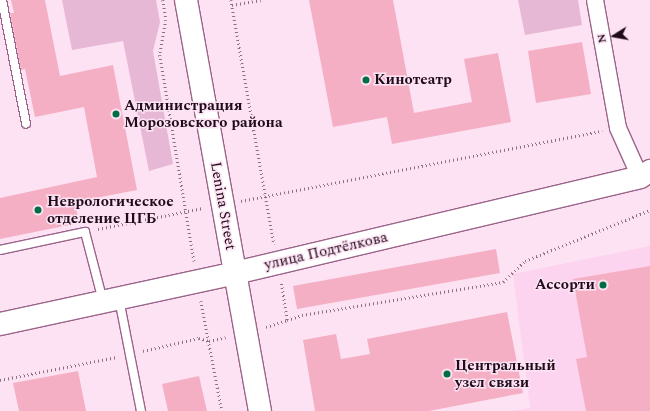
<!DOCTYPE html>
<html>
<head>
<meta charset="utf-8">
<style>
	body { margin:0 }
	#map { position:relative; width:650px; height:411px; overflow:hidden; background:#fce2f3; font-family:Spectral,serif }
	div>[style] { position:absolute }
	[style*='--x'] { left:calc(var(--x)*1px); top:calc(var(--y)*1px); width:calc(var(--w)*1px); rotate:calc(var(--a)*1deg) }
	.built>* { inset:0; background:#fdd4ef }
	.green>* { inset:0; background:#e6b8d6 }
	.building>* { inset:0; background:#f5afc4 }
	.path>* { height:2.5px; margin-top:-1.25px; transform-origin:0; background:repeating-linear-gradient(90deg,#8a7282 0 1px,transparent 0 4px) }
	.roads { filter:drop-shadow(1px 0 #9b648a) drop-shadow(-1px 0 #9b648a) drop-shadow(0 1px #9b648a) drop-shadow(0 -1px #9b648a) }
	.lane>* { height:8px; margin:-4px; padding:0 4px; transform-origin:4px; border-radius:4px; background:#fff }
	.street>* { height:16px; margin:-8px; padding:0 8px; transform-origin:8px; border-radius:8px; background:#fff }
	.secondary>* { height:22px; margin:-11px; padding:0 11px; transform-origin:11px; border-radius:11px; background:#fff }
	.dots>* { width:11px; height:11px; translate:-50% -50%; box-sizing:border-box; border:2px solid #fce2f3; border-radius:50% }
	span { translate:-50% -50%; white-space:nowrap; text-align:center; line-height:1.15; -webkit-text-stroke:3px #fce2f3; paint-order:stroke }
	.poi-label { font-size:15px; color:#200b1a; font-weight:700 }
	.left { translate:0 -50%; text-align:left }
	.right { translate:-100% -50%; text-align:right }
	.street-label { font-size:15px; color:#200b1a }
	.north { position:absolute; left:594px; top:16px; width:40px; height:40px; -webkit-text-stroke:3px #fce2f3; paint-order:stroke; rotate:259deg; font-size:11px; font-weight:700; line-height:16px; text-align:center; color:#200b1a }
	.north::after { content:''; display:block; margin:auto; width:14px; height:18px; background:#200b1a; clip-path:polygon(50% 0,100% 100%,50% 72%,0 100%) }
</style>
</head>
<body>
<div id="map">
	<div class="built">
		<i style="clip-path:polygon(650px 246px,650px 411px,511px 411px,530px 408px,513px 274px)"></i>
	</div>
	<div class="green">
		<i style="clip-path:polygon(62px 0,156px 0,160px 22px,153px 51px,173px 164px,149px 171px,123px 41px,72px 50px)"></i>
		<i style="clip-path:polygon(518px 0,578px 0,582px 25px,525px 35px)"></i>
	</div>
	<div class="building">
		<i style="clip-path:polygon(11px 0,45px 0,60px 76px,113px 65px,137px 190px,75px 202px,79px 223px,0 239px,0 198px,97px 177px,84px 107px,35px 117px,25px 69px,21px 70px,10px 13px,14px 13px)"></i>
		<i style="clip-path:polygon(309px 0,393px 0,414px 113px,472px 102px,464px 59px,498px 53px,511px 122px,392px 144px,387px 117px,333px 127px)"></i>
		<i style="clip-path:polygon(582px 42px,591px 94px,536px 103px,528px 51px)"></i>
		<i style="clip-path:polygon(496px 249px,500px 273px,297px 309px,293px 286px)"></i>
		<i style="clip-path:polygon(650px 266px,650px 411px,586px 411px,576px 359px,587px 357px,573px 279px)"></i>
		<i style="clip-path:polygon(507px 312px,523px 393px,429px 411px,315px 411px,303px 340px,336px 334px,341px 359px,370px 354px,367px 339px)"></i>
		<i style="clip-path:polygon(78px 371px,86px 411px,19px 411px,13px 383px)"></i>
		<i style="clip-path:polygon(199px 376px,207px 411px,168px 411px,162px 384px)"></i>
	</div>
	<div class="path">
		<i style="--x:163;--y:0;--w:20;--a:81"></i>
		<i style="--x:166;--y:20;--w:36;--a:100"></i>
		<i style="--x:160;--y:55;--w:209;--a:80.6"></i>
		<i style="--x:231;--y:0;--w:248;--a:80"></i>
		<i style="--x:232;--y:5;--w:29;--a:-10"></i>
		<i style="--x:241;--y:201;--w:368;--a:-11"></i>
		<i style="--x:98;--y:229;--w:107;--a:-11.3"></i>
		<i style="--x:201;--y:301;--w:112;--a:79.2"></i>
		<i style="--x:287;--y:320;--w:16;--a:-18"></i>
		<i style="--x:302;--y:315;--w:204;--a:-9.3"></i>
		<i style="--x:503;--y:282;--w:30;--a:-44"></i>
		<i style="--x:525;--y:261;--w:135;--a:-22.2"></i>
		<i style="--x:266;--y:327;--w:22;--a:-18"></i>
		<i style="--x:287;--y:320;--w:38;--a:-99"></i>
		<i style="--x:143;--y:351;--w:57;--a:-13.1"></i>
		<i style="--x:199;--y:338;--w:10;--a:17"></i>
		<i style="--x:209;--y:341;--w:17;--a:-13"></i>
		<i style="--x:0;--y:380;--w:119;--a:-11.1"></i>
	</div>
	<div class="roads">
		<div class="lane">
			<i style="--x:2;--y:0;--w:126;--a:79"></i>
			<i style="--x:0;--y:250;--w:87;--a:-12"></i>
			<i style="--x:85;--y:232;--w:71;--a:75.4"></i>
			<i style="--x:119;--y:299;--w:114;--a:78.9"></i>
		</div>
		<div class="street">
			<i style="--x:595;--y:0;--w:130;--a:79.8"></i>
			<i style="--x:618;--y:128;--w:54;--a:65.8"></i>
		</div>
		<div class="secondary">
			<i style="--x:186;--y:0;--w:418;--a:79.8"></i>
			<i style="--x:0;--y:324;--w:240;--a:-12.2"></i>
			<i style="--x:235;--y:273;--w:416;--a:-13.3"></i>
			<i style="--x:640;--y:177;--w:12;--a:-31"></i>
		</div>
	</div>
	<div class="dots">
		<i style="left:366px;top:80px;background:#016d45"></i>
		<i style="left:116px;top:114px;background:#016d45"></i>
		<i style="left:38px;top:210px;background:#016d45"></i>
		<i style="left:603px;top:285px;background:#016d45"></i>
		<i style="left:447px;top:374px;background:#016d45"></i>
	</div>
	<div class="poi-label">
		<span class="left" style="left:374px;top:80px">Кинотеатр</span>
		<span class="left" style="left:124px;top:114px">Администрация<br>Морозовского района</span>
		<span class="left" style="left:47px;top:210px">Неврологическое<br>отделение ЦГБ</span>
		<span class="right" style="left:595px;top:285px">Ассорти</span>
		<span class="left" style="left:455px;top:374px">Центральный<br>узел связи</span>
	</div>
	<div class="street-label">
		<span style="left:223px;top:206px;rotate:80deg">Lenina Street</span>
		<span style="left:326px;top:251px;rotate:-13deg">улица Подтёлкова</span>
	</div>
	<div class="north">N</div>
</div>
</body>
</html>
